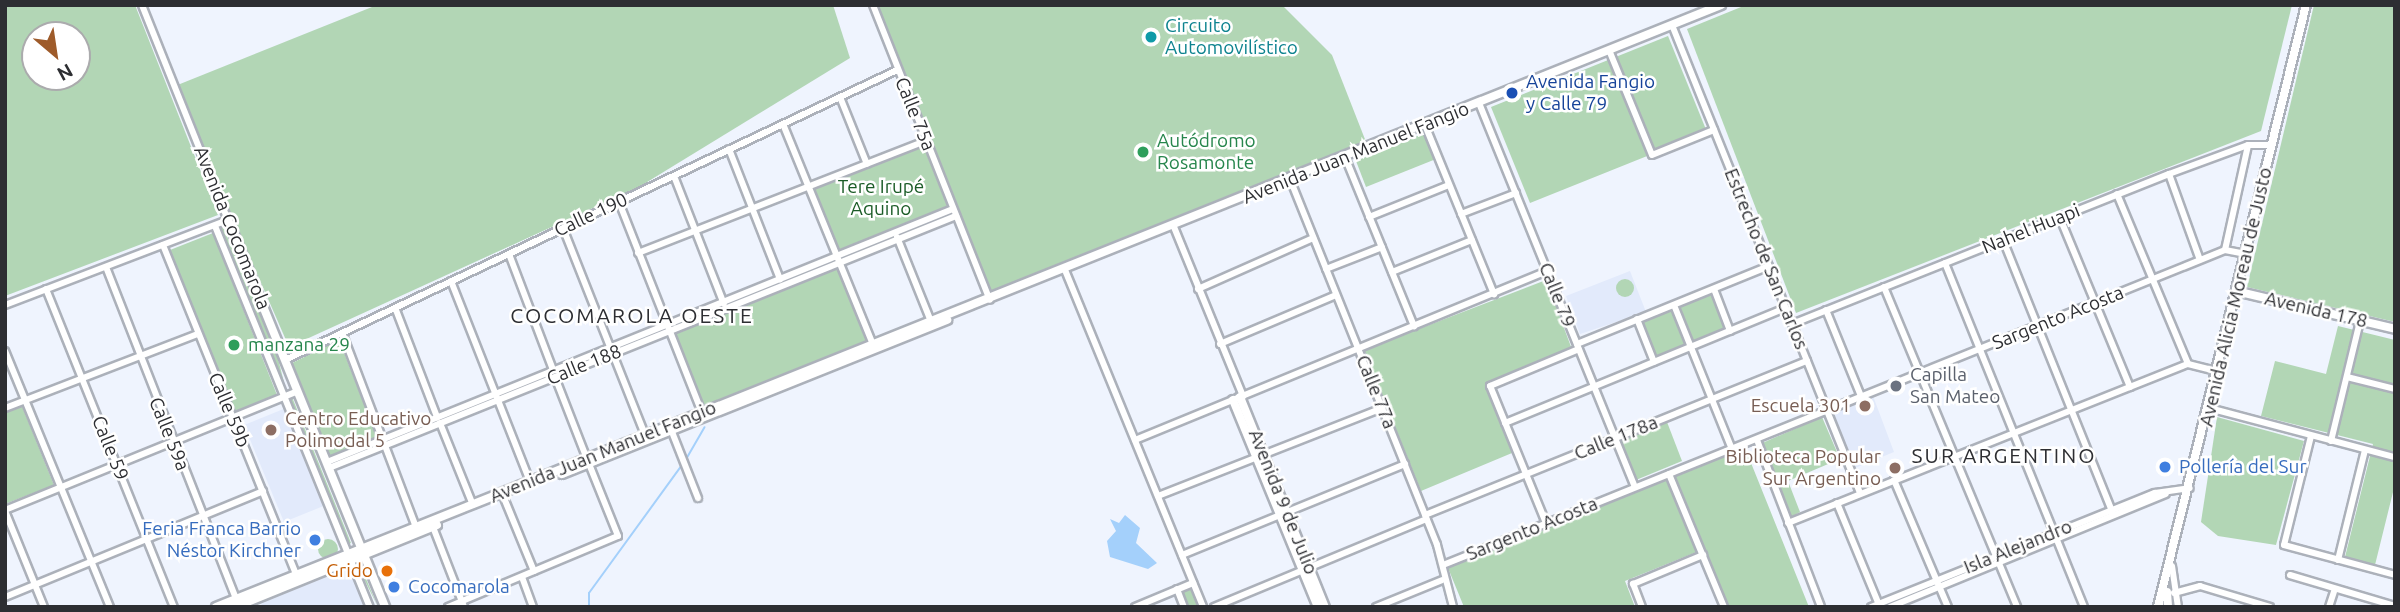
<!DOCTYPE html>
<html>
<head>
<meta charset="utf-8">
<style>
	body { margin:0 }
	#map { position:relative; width:2400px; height:612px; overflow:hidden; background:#eff4fe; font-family:Ubuntu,sans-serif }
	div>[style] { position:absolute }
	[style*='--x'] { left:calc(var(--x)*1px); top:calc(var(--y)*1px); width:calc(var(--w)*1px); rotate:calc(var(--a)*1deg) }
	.built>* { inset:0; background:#e2eafb }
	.green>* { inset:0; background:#b2d6b5 }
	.round { border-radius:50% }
	.water>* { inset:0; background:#a4d0fb }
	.stream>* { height:2px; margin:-1px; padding:0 1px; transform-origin:1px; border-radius:1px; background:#a4d0fb }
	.roads { filter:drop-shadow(2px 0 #acb1ba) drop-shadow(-2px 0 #acb1ba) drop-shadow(0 2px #acb1ba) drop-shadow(0 -2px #acb1ba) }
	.minor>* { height:6px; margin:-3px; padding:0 3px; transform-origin:3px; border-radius:3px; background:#fff }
	.major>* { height:8px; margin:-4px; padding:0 4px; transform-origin:4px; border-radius:4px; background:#fff }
	.dots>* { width:19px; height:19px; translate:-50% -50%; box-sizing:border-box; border:4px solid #fff; border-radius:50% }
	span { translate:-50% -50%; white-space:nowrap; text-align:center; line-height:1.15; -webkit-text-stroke:5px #fff; paint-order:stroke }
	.culture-label { font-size:19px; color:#0d838f }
	.left { translate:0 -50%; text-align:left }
	.transit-label { font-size:19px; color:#164399 }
	.street-label { font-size:19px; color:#2d2e32 }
	.leisure-label { font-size:19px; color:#27864d }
	.park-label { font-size:19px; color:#1b5c27 }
	.worship-label { font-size:19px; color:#5b616d }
	.education-label { font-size:19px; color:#785e54 }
	.right { translate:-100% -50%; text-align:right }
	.shop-label { font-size:19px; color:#366cbe }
	.food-label { font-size:19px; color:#c56008 }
	.neighbourhood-label { font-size:21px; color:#2d2e32; letter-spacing:2px }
	.frame { position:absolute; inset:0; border:7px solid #2d2e32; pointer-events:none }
	.north { position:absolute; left:21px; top:21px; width:70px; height:70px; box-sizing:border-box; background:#fff; border:2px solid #ababad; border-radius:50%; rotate:151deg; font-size:19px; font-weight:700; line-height:28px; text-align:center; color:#2d2e32 }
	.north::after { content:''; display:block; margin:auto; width:24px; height:32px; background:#9e5b2a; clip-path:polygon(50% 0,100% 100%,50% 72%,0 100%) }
</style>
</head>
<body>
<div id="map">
	<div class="built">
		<i style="clip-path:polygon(1630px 271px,1646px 312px,1580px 334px,1566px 296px)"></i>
		<i style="clip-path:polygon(1873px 396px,1894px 452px,1855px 468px,1830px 413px)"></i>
		<i style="clip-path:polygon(286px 408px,326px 505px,284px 522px,244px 425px)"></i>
		<i style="clip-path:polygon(349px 562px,367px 607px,264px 607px,257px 600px)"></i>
	</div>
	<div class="green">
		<i style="clip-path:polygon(evenodd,5px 5px,135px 5px,218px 215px,5px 296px,5px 5px,35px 35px,77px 35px,77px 77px,35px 77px,35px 35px)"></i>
		<i style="clip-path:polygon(377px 5px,833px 5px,850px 58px,639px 187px,289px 347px,175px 86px)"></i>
		<i style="clip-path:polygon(872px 5px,1282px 5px,1332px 55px,1368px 147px,990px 300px)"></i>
		<i style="clip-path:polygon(1746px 5px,2292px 5px,2261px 131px,1796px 313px,1687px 29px)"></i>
		<i style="clip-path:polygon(2314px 5px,2395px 5px,2395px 322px,2247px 287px)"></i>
		<i style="clip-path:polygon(1668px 36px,1707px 132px,1530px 203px,1491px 107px)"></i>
		<i style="clip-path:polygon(1425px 133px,1436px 159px,1366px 187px,1356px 161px)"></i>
		<i style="clip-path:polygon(923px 145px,948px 208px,838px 251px,813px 188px)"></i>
		<i style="clip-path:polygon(223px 227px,276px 351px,286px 390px,219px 229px)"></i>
		<i style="clip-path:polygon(213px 233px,277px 395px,234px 412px,170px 250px)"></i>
		<i style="clip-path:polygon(838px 267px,867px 341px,703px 408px,673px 333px)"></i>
		<i class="round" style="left:1616px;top:279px;width:18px;height:18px"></i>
		<i style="clip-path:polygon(1546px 280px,1573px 352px,1486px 385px,1512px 453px,1421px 491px,1364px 350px)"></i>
		<i style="clip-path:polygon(1711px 294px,1726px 329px,1694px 342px,1679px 307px)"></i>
		<i style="clip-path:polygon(1673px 309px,1687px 344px,1655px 357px,1641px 322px)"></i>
		<i style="clip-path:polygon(2338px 326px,2395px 340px,2395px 484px,2375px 565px,2345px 557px,2373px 444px,2261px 416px,2275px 361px,2326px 374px)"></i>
		<i style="clip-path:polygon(339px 340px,377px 437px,328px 457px,290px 364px)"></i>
		<i style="clip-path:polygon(292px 397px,351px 543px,347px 545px,288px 399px)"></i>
		<i style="clip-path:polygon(22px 406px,54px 485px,5px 504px,5px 413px)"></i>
		<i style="clip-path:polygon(1822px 417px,1840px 459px,1788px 481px,1800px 512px,1791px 517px,1760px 444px)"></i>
		<i style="clip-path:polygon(2217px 417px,2304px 441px,2276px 545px,2218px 536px,2201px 522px)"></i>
		<i style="clip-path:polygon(1667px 422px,1682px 461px,1636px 480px,1620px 440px)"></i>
		<i style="clip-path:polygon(1745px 448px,1809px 607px,1728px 607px,1704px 549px,1625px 581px,1635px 607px,1464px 607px,1448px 568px)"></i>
		<i class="round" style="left:318px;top:539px;width:20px;height:20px"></i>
		<i style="clip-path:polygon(358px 560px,378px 607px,355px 561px)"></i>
		<i style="clip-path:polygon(1192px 586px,1201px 607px,1186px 607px,1179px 591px)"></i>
	</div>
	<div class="water">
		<i style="clip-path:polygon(1125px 515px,1140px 528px,1136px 543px,1157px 563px,1148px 569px,1110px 557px,1107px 541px,1116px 531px,1110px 519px,1119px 523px)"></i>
	</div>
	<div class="stream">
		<i style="--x:685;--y:461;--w:39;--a:-60"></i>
		<i style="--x:589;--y:607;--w:14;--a:-90"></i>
		<i style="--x:589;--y:593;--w:158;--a:-54"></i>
	</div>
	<div class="roads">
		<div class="minor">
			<i style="--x:873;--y:5;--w:317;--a:68.4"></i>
			<i style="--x:1672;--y:25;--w:504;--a:68.11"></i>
			<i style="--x:1609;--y:50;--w:113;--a:67.7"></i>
			<i style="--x:1652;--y:155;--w:67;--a:-22"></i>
			<i style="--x:840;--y:97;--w:72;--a:68.1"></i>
			<i style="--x:1479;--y:103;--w:414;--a:67.9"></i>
			<i style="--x:783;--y:124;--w:241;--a:67.8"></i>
			<i style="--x:1425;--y:125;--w:183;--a:67.8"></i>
			<i style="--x:729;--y:149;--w:140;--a:68.6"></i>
			<i style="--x:1345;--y:157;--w:183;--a:67.8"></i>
			<i style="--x:2169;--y:174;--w:91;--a:70.2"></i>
			<i style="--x:674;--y:176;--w:137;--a:68.7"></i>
			<i style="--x:1290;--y:179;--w:394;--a:68.1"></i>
			<i style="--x:1437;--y:545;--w:64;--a:75.5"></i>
			<i style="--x:2117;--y:194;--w:184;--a:67.3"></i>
			<i style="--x:619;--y:202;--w:229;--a:68.5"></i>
			<i style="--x:1461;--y:214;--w:59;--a:-20.9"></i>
			<i style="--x:1369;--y:217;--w:86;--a:-21.8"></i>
			<i style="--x:2060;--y:218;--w:183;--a:67.5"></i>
			<i style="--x:215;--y:226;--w:411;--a:67.9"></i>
			<i style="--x:1174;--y:227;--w:183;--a:67.8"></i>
			<i style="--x:563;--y:228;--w:128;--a:68.4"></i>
			<i style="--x:897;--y:237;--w:94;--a:68.1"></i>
			<i style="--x:2003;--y:240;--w:292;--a:68.1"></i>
			<i style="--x:163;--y:245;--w:355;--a:68"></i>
			<i style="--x:2225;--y:250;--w:107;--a:-77.6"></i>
			<i style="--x:638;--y:253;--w:309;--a:-21.3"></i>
			<i style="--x:509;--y:254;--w:124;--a:69.2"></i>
			<i style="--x:1945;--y:263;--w:371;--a:68"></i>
			<i style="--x:106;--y:267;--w:356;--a:68.6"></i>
			<i style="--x:1326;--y:269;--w:60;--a:-21.4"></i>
			<i style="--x:1065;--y:270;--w:364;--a:67.7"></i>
			<i style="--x:1392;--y:272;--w:86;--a:-21.8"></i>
			<i style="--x:451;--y:281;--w:216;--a:68.5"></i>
			<i style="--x:1884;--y:287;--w:347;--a:67.4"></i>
			<i style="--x:46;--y:289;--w:343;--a:68.1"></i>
			<i style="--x:1198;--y:289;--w:126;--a:-23.9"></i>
			<i style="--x:1714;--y:289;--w:45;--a:69.1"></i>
			<i style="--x:5;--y:305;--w:239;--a:-20.9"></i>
			<i style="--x:228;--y:220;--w:232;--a:-111.8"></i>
			<i style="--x:1674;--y:305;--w:155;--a:68.1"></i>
			<i style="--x:396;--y:310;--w:115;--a:69"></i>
			<i style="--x:1826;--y:310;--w:93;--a:67.9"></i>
			<i style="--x:1637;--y:319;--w:46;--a:68.4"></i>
			<i style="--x:1792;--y:324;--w:406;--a:-21.7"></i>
			<i style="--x:2169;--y:174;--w:84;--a:-20.2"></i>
			<i style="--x:2248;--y:145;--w:24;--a:0"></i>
			<i style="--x:343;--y:335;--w:205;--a:69.2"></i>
			<i style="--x:1220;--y:344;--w:126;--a:-22.9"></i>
			<i style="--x:1577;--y:344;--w:207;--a:-22.1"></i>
			<i style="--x:5;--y:351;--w:277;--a:67.7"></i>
			<i style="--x:613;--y:354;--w:87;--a:68.4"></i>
			<i style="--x:285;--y:360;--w:677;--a:-25.35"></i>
			<i style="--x:555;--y:377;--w:88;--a:68.7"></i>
			<i style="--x:2347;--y:377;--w:49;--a:14"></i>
			<i style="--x:5;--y:408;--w:207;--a:-21"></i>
			<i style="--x:2209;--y:408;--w:192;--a:14.8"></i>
			<i style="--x:440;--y:423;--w:88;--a:68.1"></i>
			<i style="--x:1505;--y:423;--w:303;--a:-22.3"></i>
			<i style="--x:672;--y:432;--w:71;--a:68.5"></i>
			<i style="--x:2311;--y:436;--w:112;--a:103.9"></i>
			<i style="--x:2284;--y:545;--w:115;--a:15.1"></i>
			<i style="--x:1135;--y:440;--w:446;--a:-22.3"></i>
			<i style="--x:1757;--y:440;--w:179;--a:69"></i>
			<i style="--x:2331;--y:441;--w:123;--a:-76.4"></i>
			<i style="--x:327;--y:462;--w:675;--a:-22.01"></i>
			<i style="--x:329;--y:468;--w:676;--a:-21.9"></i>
			<i style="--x:1669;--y:474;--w:144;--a:67.5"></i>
			<i style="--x:1894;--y:480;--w:138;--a:67"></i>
			<i style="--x:1158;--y:496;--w:241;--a:-21.4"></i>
			<i style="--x:504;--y:498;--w:79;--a:67.7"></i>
			<i style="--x:1837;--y:503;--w:110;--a:67.6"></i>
			<i style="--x:5;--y:510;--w:316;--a:-22.1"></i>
			<i style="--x:5;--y:511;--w:104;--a:67.9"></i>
			<i style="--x:1425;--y:515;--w:412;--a:-22"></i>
			<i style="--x:1546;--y:523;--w:148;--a:-112.2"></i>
			<i style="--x:1490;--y:386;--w:96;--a:-22.6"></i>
			<i style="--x:1788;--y:523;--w:430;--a:-21.7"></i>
			<i style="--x:2188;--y:364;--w:30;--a:14"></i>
			<i style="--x:433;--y:527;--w:86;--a:68.8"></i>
			<i style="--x:1182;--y:555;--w:241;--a:-22.2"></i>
			<i style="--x:2338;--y:560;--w:113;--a:-76.2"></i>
			<i style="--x:1443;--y:565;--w:843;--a:-21.94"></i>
			<i style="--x:2225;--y:250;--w:20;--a:11"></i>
			<i style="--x:2172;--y:566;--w:41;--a:81.7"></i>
			<i style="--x:2290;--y:575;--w:109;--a:16.4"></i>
			<i style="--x:522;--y:577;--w:32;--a:70"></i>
			<i style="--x:1177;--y:589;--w:19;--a:69"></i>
			<i style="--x:2174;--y:593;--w:27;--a:-15"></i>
			<i style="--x:2200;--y:586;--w:73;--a:16.7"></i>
			<i style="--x:5;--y:597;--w:279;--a:-22.3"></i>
			<i style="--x:448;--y:607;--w:184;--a:-22.7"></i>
			<i style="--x:618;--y:536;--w:78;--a:-111.9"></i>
			<i style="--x:1135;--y:607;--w:63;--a:-22.5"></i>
			<i style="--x:1214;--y:607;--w:230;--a:-22.5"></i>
			<i style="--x:1376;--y:607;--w:71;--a:-22.2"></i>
			<i style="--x:1642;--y:607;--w:25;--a:-111"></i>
			<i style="--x:1633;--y:584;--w:76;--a:-22.5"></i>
			<i style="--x:1871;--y:607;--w:306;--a:-21.9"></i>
			<i style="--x:2155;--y:493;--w:35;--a:-8"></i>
			<i style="--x:1890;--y:607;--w:298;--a:-22.3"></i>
			<i style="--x:2329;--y:607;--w:19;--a:-72"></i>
		</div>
		<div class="major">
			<i style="--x:228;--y:220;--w:418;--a:67.9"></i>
			<i style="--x:2236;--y:291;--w:163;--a:13.4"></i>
			<i style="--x:1240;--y:397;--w:227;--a:68"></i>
			<i style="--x:1233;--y:400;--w:224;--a:67.7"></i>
			<i style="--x:562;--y:474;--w:415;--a:-21.8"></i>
			<i style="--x:2167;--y:592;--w:15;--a:86"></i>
			<i style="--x:216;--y:607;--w:1621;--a:-21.8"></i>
			<i style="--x:235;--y:607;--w:218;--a:-22.1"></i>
			<i style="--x:2158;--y:607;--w:620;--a:-76.19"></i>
		</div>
	</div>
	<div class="dots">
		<i style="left:1151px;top:37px;background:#0f9aa8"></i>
		<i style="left:1512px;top:93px;background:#1a4fb4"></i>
		<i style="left:1143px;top:152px;background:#2e9e5b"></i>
		<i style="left:234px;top:345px;background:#2e9e5b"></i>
		<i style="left:1896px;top:386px;background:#6b7280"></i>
		<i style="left:1865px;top:406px;background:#8d6e63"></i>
		<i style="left:271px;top:430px;background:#8d6e63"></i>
		<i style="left:2165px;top:467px;background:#3f7fe0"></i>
		<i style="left:1895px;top:468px;background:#8d6e63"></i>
		<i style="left:315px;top:540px;background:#3f7fe0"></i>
		<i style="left:387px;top:571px;background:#e8710a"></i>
		<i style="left:394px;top:587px;background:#3f7fe0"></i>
	</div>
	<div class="culture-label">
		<span class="left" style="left:1165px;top:37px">Circuito<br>Automovilístico</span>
	</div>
	<div class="transit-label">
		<span class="left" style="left:1526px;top:93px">Avenida Fangio<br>y Calle 79</span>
	</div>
	<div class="street-label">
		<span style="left:915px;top:114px;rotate:68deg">Calle 75a</span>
		<span style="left:1356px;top:153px;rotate:-22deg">Avenida Juan Manuel Fangio</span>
		<span style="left:591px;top:215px;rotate:-25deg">Calle 190</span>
		<span style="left:232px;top:228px;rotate:68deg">Avenida Cocomarola</span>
		<span style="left:2031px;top:229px;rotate:-22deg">Nahel Huapi</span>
		<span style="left:1766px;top:259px;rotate:68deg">Estrecho de San Carlos</span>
		<span style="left:1557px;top:295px;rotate:68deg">Calle 79</span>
		<span style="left:2236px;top:297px;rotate:-77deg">Avenida Alicia Moreau de Justo</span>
		<span style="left:2316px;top:310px;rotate:13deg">Avenida 178</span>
		<span style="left:2058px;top:318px;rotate:-22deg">Sargento Acosta</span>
		<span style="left:584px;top:365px;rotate:-22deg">Calle 188</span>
		<span style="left:1376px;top:392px;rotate:68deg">Calle 77a</span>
		<span style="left:229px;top:410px;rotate:67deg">Calle 59b</span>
		<span style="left:169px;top:434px;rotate:68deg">Calle 59a</span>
		<span style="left:1616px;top:438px;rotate:-22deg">Calle 178a</span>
		<span style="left:110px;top:448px;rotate:68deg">Calle 59</span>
		<span style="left:603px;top:452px;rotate:-22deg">Avenida Juan Manuel Fangio</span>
		<span style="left:1283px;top:502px;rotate:68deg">Avenida 9 de Julio</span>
		<span style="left:1532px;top:529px;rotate:-22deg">Sargento Acosta</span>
		<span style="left:2018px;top:547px;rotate:-22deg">Isla Alejandro</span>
	</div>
	<div class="leisure-label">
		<span class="left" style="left:1157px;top:152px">Autódromo<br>Rosamonte</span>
		<span class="left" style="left:248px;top:345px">manzana 29</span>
	</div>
	<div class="park-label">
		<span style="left:881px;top:198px">Tere Irupé<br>Aquino</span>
	</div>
	<div class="worship-label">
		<span class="left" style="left:1910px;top:386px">Capilla<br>San Mateo</span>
	</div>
	<div class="education-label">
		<span class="right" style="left:1851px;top:406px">Escuela 301</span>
		<span class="left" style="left:285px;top:430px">Centro Educativo<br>Polimodal 5</span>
		<span class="right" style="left:1881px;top:468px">Biblioteca Popular<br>Sur Argentino</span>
	</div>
	<div class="shop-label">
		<span class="left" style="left:2179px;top:467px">Pollería del Sur</span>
		<span class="right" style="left:301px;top:540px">Feria Franca Barrio<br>Néstor Kirchner</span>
		<span class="left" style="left:408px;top:587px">Cocomarola</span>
	</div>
	<div class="food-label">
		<span class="right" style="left:373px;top:571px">Grido</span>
	</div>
	<div class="neighbourhood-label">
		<span style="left:632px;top:315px">COCOMAROLA OESTE</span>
		<span style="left:2004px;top:455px">SUR ARGENTINO</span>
	</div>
	<div class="frame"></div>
	<div class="north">N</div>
</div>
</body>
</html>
